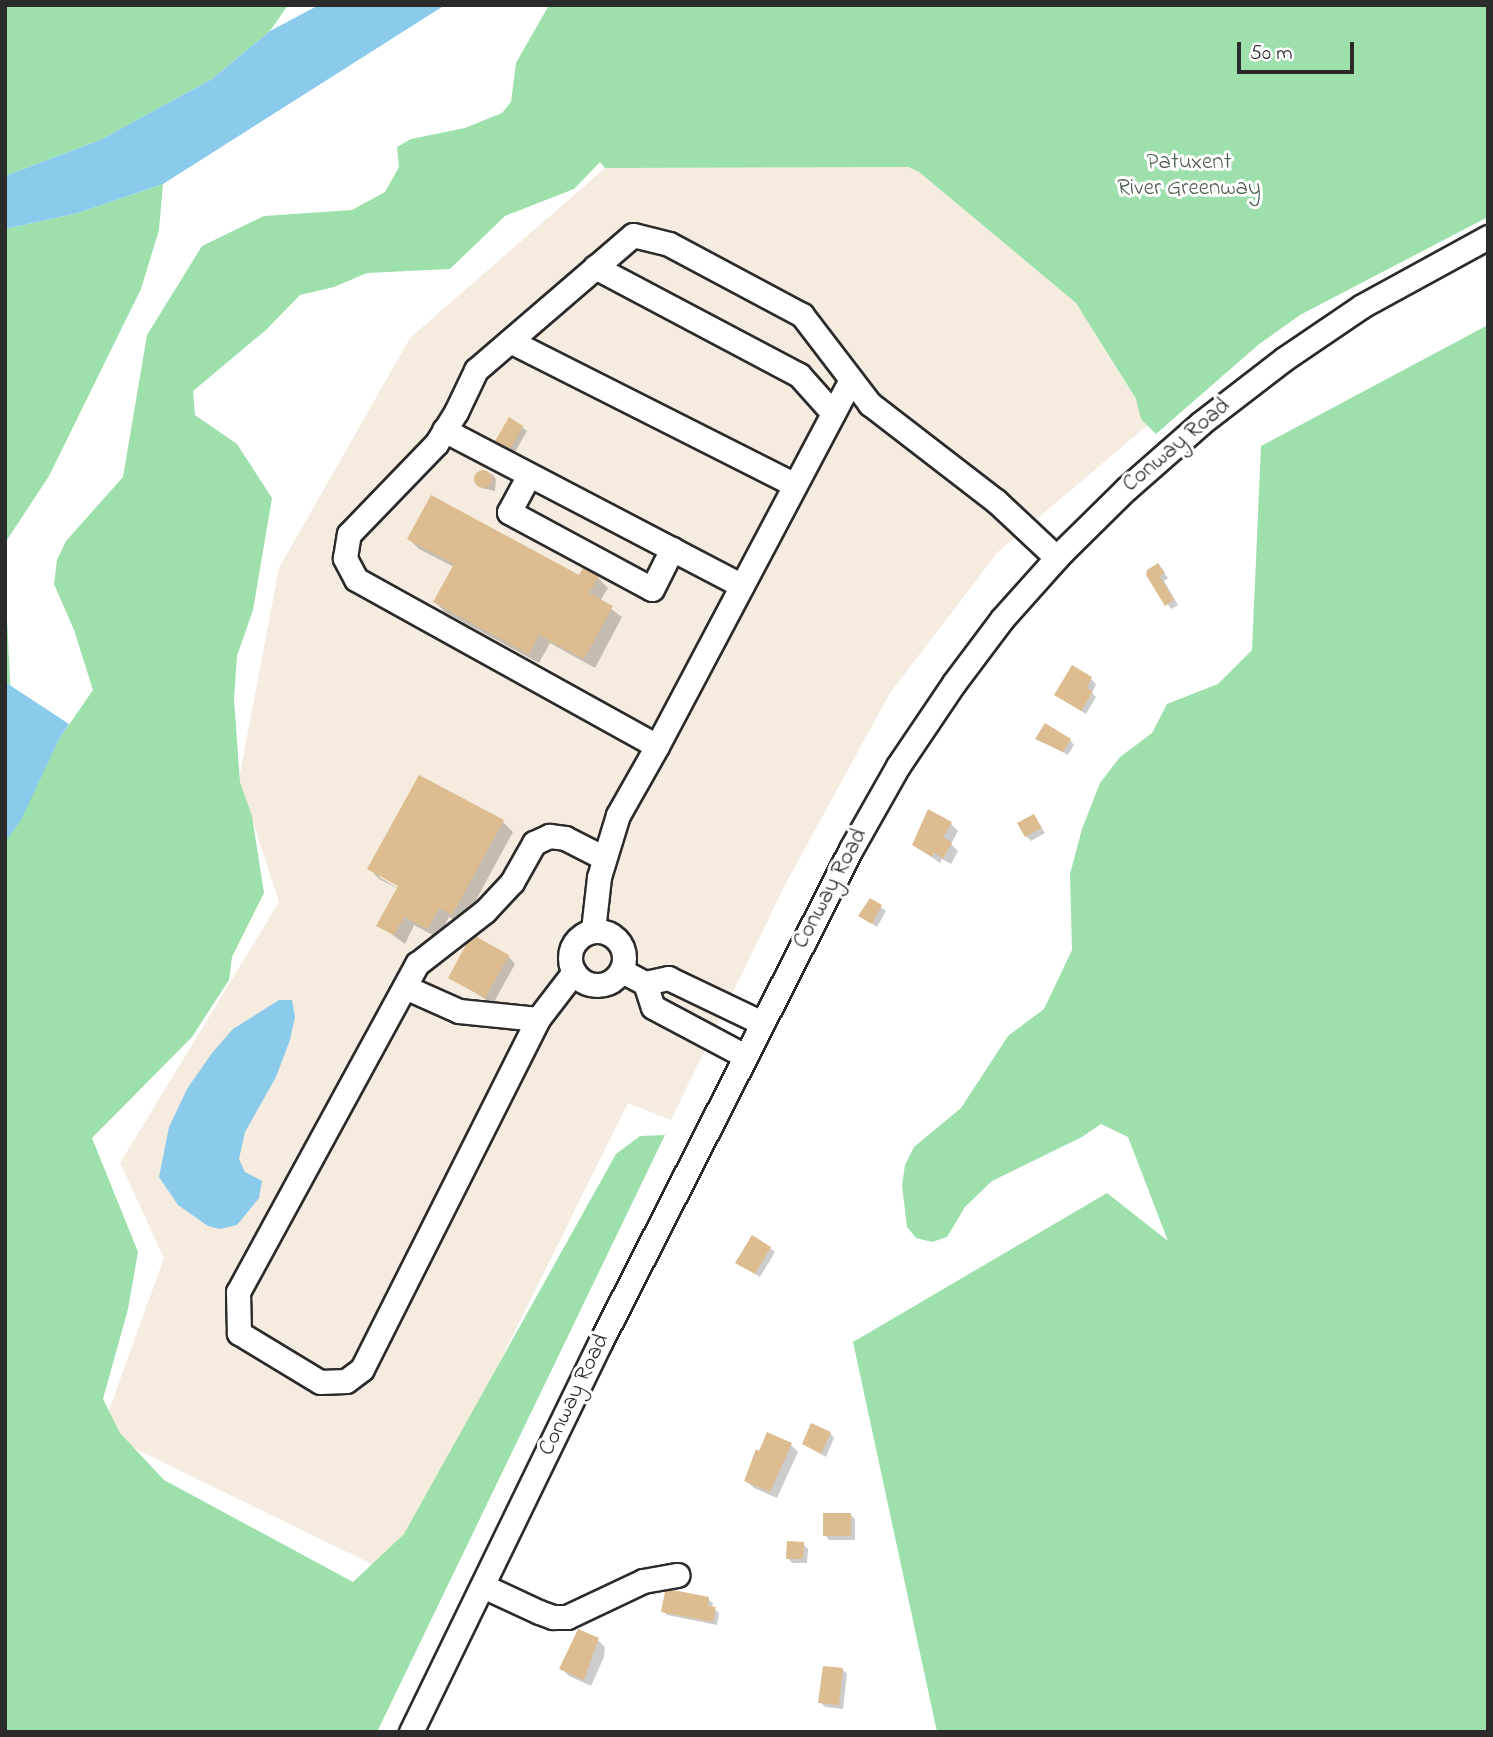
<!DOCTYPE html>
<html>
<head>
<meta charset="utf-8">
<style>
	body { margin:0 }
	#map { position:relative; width:1493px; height:1737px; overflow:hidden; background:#fff; font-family:"Indie Flower",sans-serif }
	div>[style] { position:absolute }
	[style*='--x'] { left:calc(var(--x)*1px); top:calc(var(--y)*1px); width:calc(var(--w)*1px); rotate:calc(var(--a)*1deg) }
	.built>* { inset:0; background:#f5ebde }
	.green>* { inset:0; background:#9de0ab }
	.water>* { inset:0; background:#8acaeb }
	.shadow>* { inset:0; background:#0003 }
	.building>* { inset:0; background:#ddbd90 }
	.round { border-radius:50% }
	.roads { filter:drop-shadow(2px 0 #2b2b2b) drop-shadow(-2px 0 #2b2b2b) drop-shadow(0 2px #2b2b2b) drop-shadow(0 -2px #2b2b2b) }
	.minor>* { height:23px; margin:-11.5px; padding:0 11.5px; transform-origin:11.5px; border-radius:11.5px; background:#fff }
	.minor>.ring { margin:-11.5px; padding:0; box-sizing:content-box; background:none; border:23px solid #fff; border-radius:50% }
	span { translate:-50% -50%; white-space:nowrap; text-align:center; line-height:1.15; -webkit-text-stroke:6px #fff; paint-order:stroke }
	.park-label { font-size:23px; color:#4d6151 }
	.street-label { font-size:23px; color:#2b2b2b }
	.frame { position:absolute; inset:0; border:7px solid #2b2b2b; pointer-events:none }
	.scale { position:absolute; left:1237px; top:42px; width:117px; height:32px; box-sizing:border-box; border:4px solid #2b2b2b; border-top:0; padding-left:9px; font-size:21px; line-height:24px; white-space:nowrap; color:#2b2b2b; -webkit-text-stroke:5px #fff; paint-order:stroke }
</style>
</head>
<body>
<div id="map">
	<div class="built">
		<i style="clip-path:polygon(913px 167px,1076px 303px,1150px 423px,998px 552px,890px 693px,786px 883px,671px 1120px,628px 1103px,394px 1575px,101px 1432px,164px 1258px,120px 1163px,279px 902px,239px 779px,279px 568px,410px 338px,605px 168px)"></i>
	</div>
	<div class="green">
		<i style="clip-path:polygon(5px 5px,288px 5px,270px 31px,212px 79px,100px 140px,5px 176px)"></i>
		<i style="clip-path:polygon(549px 5px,1488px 5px,1488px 217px,1300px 315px,1258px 345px,1156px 434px,1141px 419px,1136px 399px,1076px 303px,919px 172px,909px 167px,605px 168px,600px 162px,574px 189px,505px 216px,450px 269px,367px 273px,334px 287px,300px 295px,266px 330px,193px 391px,195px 415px,237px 444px,272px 498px,253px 610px,237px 656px,234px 699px,240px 782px,252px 816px,264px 893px,232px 957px,229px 980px,192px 1037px,92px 1138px,138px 1252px,128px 1309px,103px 1399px,120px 1433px,164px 1480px,353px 1582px,404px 1534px,616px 1154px,640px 1136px,665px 1135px,377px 1732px,5px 1732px,5px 577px,17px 824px,59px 739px,93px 690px,74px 630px,54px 584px,57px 560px,66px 541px,123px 477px,147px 335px,202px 246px,264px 216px,352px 210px,385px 192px,399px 167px,397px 147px,411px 139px,465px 128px,502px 113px,511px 102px,516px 63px)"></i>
		<i style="clip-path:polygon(163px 184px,159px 230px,141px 289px,49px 476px,5px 543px,5px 229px,78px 213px)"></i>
		<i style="clip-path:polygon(1488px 325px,1488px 1732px,937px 1732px,853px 1342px,1107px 1193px,1168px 1241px,1128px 1137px,1101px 1124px,1082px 1137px,992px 1181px,965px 1207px,947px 1237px,932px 1242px,916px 1238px,907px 1227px,902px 1185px,905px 1165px,914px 1147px,961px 1108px,1008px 1036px,1044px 1009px,1072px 950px,1070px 874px,1082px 829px,1100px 783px,1120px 757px,1152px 733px,1167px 704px,1218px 684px,1252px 650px,1261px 446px)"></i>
	</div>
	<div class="water">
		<i style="clip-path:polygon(319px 5px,445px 5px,163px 184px,78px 213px,5px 229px,5px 176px,100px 140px,212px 79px,270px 31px)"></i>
		<i style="clip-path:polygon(5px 682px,69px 724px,59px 739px,21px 820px,5px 842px)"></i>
		<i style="clip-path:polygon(279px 1000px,292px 1000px,295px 1017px,290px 1040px,276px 1077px,245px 1132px,239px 1159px,245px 1172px,262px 1181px,259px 1198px,237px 1225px,220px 1229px,208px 1226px,178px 1205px,159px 1177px,169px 1127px,187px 1089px,212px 1053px,233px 1029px)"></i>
	</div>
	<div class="shadow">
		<i style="clip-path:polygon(522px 427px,527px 431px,515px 452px,497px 441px)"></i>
		<i style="clip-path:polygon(477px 473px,492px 474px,496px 479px,495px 491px,482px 488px,477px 483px)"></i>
		<i style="clip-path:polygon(409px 539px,580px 578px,598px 578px,608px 588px,600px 601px,622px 617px,595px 668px,550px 643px,539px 663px,445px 612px,435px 602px,454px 567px,419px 549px)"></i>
		<i style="clip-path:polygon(1158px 565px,1168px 578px,1164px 581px,1178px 605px,1171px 609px,1148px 574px)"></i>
		<i style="clip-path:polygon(1091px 679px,1096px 684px,1092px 693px,1096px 697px,1086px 714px,1057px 695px)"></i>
		<i style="clip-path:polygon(1038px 739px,1070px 740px,1074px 745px,1068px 755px)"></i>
		<i style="clip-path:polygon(1034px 816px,1045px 833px,1031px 841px,1026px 836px)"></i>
		<i style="clip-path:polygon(evenodd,503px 822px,513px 832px,463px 924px,449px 917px,438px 938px,414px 925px,405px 944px,379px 925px,399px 889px,379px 879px,370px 869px,503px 822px,379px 873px,407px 888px,405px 892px,379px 877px,379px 873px)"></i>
		<i style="clip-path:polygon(951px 824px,958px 831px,951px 844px,958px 851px,951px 864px,942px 859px,940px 863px,914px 845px)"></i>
		<i style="clip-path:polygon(871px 900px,886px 911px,877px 927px,860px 916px)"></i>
		<i style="clip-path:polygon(508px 956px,515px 964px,493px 1004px,450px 977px)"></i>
		<i style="clip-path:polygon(770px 1248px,775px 1252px,760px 1277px,737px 1262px)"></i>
		<i style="clip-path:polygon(830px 1433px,834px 1438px,826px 1457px,804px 1444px)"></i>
		<i style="clip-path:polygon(791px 1445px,798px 1452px,777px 1498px,754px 1488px,746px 1481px)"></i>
		<i style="clip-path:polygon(850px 1514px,855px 1519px,855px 1540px,829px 1540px,825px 1535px)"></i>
		<i style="clip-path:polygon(803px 1544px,808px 1549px,807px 1563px,792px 1563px,788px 1558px)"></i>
		<i style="clip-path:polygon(708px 1599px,713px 1603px,712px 1608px,719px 1613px,717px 1625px,667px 1615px,663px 1611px)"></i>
		<i style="clip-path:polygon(598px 1640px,605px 1647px,604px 1657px,591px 1686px,569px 1676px,562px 1669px)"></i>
		<i style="clip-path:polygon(842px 1669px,847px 1674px,843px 1709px,825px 1707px,820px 1702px)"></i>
	</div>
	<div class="building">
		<i style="clip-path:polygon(509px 417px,523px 426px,510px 449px,495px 441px)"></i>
		<i class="round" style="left:474px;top:470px;width:18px;height:18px"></i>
		<i style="clip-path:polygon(431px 495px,579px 575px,583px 568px,599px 576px,589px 593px,613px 606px,584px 659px,539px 635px,529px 654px,433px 602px,454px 564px,407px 539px)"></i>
		<i style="clip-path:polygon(1158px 563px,1165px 573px,1160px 576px,1174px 600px,1165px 606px,1146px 575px,1147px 570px)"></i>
		<i style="clip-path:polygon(1072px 665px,1092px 677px,1087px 688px,1093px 691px,1081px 711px,1054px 695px)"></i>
		<i style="clip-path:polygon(1045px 723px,1071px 739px,1063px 752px,1035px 739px)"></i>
		<i style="clip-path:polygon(419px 775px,504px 820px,452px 915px,439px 908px,428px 929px,404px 917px,394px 935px,376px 926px,398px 886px,367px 869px)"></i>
		<i style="clip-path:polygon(928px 809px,952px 822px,943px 837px,952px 843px,943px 858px,934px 853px,932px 857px,912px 845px)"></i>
		<i style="clip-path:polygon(1034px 814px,1042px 828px,1025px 837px,1017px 823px)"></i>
		<i style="clip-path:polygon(870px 898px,882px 905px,872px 924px,858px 916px)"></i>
		<i style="clip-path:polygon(475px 936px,509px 955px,485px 998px,448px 978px,467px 943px)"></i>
		<i style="clip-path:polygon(752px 1235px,771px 1247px,755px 1274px,735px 1263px)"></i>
		<i style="clip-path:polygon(811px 1423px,831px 1432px,821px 1454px,802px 1444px)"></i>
		<i style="clip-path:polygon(767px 1432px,792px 1443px,770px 1492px,744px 1481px,756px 1449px,759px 1451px)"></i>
		<i style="clip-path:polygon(823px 1513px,851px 1513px,851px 1536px,823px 1536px)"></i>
		<i style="clip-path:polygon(787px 1541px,804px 1542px,803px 1559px,786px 1559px)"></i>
		<i style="clip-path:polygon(673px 1590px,709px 1597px,708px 1606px,716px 1607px,713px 1622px,661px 1612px,665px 1591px)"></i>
		<i style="clip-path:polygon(578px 1629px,599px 1638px,584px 1680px,559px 1669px)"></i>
		<i style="clip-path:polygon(823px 1666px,843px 1668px,839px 1705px,818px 1703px)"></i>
	</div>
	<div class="roads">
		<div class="minor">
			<i style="--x:595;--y:267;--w:231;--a:27.9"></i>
			<i style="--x:799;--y:375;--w:51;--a:48.2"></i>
			<i style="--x:510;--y:341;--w:319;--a:26.8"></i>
			<i style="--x:444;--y:430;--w:336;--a:27.6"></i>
			<i style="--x:529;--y:475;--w:42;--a:118.4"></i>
			<i style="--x:509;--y:512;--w:162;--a:28.3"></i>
			<i style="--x:652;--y:589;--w:45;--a:-63.4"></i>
			<i style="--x:657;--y:746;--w:414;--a:-62.1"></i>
			<i style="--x:593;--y:930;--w:53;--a:-83.5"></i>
			<i style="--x:599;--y:877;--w:65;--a:-73"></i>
			<i style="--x:618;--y:815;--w:79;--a:-60.5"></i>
			<i style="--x:657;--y:746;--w:344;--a:-151"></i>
			<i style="--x:356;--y:579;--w:24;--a:-118"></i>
			<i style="--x:345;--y:558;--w:24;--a:-81"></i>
			<i style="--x:349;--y:534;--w:125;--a:-46"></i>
			<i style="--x:436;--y:444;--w:38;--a:-58"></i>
			<i style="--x:456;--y:412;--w:47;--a:-64.5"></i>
			<i style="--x:476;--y:370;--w:207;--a:-40.7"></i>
			<i style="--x:633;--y:235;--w:37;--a:14"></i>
			<i style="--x:669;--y:244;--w:151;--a:28.1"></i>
			<i style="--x:802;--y:315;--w:112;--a:52.6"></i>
			<i style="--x:870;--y:404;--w:159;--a:37.6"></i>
			<i style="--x:996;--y:501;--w:83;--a:43.1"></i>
			<i class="ring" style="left:570px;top:931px;width:31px;height:31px"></i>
			<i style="--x:622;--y:971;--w:26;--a:28"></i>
			<i style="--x:645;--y:983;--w:24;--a:-12"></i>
			<i style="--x:668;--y:978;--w:104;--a:25.6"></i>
			<i style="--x:574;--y:972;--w:59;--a:127.5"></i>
			<i style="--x:538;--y:1019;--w:392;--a:116.7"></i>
			<i style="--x:362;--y:1369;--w:20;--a:143"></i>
			<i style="--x:346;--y:1381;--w:26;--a:178"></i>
			<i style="--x:320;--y:1382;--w:95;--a:-148.8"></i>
			<i style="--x:239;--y:1333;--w:41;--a:-91.4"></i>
			<i style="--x:238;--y:1292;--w:374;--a:-61.4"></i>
			<i style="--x:417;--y:964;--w:86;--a:-37.9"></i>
			<i style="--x:485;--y:911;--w:40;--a:-47"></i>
			<i style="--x:512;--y:882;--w:45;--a:-60.6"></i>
			<i style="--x:534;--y:843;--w:17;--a:-25"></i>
			<i style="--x:549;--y:836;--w:16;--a:7"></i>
			<i style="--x:565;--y:838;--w:44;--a:27.1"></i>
			<i style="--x:645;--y:983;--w:25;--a:72"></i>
			<i style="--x:653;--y:1007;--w:104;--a:28"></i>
			<i style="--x:405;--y:987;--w:59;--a:24"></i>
			<i style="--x:459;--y:1011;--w:79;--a:5.8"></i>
			<i style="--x:483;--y:1586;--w:62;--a:24.9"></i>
			<i style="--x:539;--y:1612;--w:15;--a:20"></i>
			<i style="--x:553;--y:1617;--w:14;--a:0"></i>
			<i style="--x:567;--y:1617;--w:84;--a:-25.3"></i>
			<i style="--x:643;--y:1581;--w:35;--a:-10"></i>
			<i style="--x:411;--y:1732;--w:432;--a:-64.1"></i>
			<i style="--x:600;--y:1343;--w:554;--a:-63.07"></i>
			<i style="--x:851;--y:849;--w:95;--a:-60.5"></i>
			<i style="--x:898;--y:766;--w:100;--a:-56"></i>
			<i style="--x:954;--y:683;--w:80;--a:-53.1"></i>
			<i style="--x:1002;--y:619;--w:89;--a:-48.2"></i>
			<i style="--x:1061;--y:553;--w:91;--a:-44.6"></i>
			<i style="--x:1126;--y:489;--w:100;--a:-41.3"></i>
			<i style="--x:1201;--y:423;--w:105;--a:-37.6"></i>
			<i style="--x:1284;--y:359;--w:94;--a:-34.2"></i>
			<i style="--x:1362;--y:306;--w:144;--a:-28.7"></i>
		</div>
	</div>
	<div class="park-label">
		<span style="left:1189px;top:176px">Patuxent<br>River Greenway</span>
	</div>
	<div class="street-label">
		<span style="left:1177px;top:446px;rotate:-40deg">Conway Road</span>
		<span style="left:831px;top:889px;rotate:-62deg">Conway Road</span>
		<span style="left:575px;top:1395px;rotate:-64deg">Conway Road</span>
	</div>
	<div class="frame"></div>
	<div class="scale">50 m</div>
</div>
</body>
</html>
